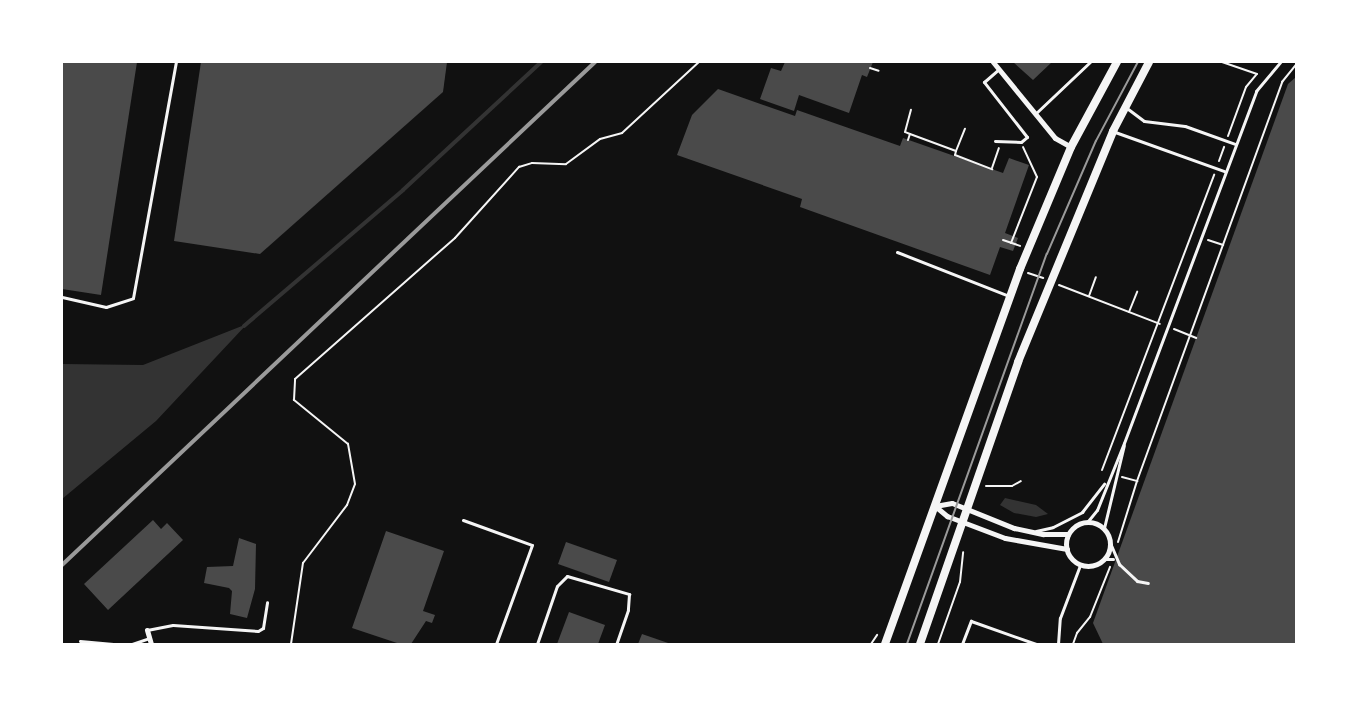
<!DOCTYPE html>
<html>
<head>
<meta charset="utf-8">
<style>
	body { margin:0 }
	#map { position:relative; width:1358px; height:706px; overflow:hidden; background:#111; font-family:Merriweather,serif }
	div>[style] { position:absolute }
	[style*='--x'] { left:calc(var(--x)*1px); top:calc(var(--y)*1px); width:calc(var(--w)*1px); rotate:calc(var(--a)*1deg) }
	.water>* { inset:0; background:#333 }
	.stream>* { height:4px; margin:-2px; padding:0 2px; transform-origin:2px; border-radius:2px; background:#333 }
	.building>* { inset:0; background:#4a4a4a }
	.path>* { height:2px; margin:-1px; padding:0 1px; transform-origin:1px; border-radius:1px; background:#f5f5f5 }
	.service>* { height:3px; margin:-1.5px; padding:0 1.5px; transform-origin:1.5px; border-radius:1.5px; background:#f5f5f5 }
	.minor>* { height:5px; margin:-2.5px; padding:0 2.5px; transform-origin:2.5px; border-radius:2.5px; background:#f5f5f5 }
	.minor>.ring { margin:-2.5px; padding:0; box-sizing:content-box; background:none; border:5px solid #f5f5f5; border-radius:50% }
	.secondary>* { height:8px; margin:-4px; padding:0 4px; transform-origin:4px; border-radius:4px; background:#f5f5f5 }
	.tram>* { height:1.5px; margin:-0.75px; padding:0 0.75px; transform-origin:0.75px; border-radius:0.75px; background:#9a9a9a }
	.rail>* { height:4px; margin:-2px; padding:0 2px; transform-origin:2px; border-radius:2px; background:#9a9a9a }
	span { translate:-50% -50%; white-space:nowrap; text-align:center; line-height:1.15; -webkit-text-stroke:5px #fff; paint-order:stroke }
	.frame { position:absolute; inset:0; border:63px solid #fff; pointer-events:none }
</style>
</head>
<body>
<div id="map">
	<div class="water">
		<i style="clip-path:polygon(247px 324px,156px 421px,62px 499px,62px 364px,143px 365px)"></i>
		<i style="clip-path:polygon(1005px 498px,1036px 505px,1048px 514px,1036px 517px,1014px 513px,1000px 505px)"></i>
	</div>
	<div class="stream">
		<i style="--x:244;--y:326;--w:209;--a:-40.5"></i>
		<i style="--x:403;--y:190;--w:188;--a:-42.8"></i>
	</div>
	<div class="building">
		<i style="clip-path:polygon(62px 62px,137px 62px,101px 295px,62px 289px)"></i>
		<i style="clip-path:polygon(201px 62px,447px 62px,443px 92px,260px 254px,174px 241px)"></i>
		<i style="clip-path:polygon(785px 62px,873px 62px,867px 77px,862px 75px,849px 113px,799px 95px,794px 111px,760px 99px,771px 68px,781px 71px)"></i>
		<i style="clip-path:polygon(1013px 62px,1052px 62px,1033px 80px)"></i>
		<i style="clip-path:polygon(1296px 77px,1296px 644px,1103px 644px,1093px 623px,1288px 84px)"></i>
		<i style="clip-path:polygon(718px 89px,795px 116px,797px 110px,900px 146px,903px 138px,1003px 173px,1009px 158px,1029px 165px,1005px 233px,1018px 238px,1013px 251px,1000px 247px,990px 275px,800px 207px,802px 199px,677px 155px,692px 115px)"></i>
		<i style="clip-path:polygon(153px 520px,161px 529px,167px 523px,183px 540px,108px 610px,84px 584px)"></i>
		<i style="clip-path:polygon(386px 531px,444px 551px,423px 611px,435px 615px,432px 623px,426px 621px,411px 644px,400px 644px,352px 628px)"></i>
		<i style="clip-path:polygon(239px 538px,256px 544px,255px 589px,247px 618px,230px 614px,232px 591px,229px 588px,204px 583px,207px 567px,233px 566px)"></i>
		<i style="clip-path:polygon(566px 542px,617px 560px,609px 582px,558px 564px)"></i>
		<i style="clip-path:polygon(569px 612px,605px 625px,598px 644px,557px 644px)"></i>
		<i style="clip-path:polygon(642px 634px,671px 644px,638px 644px)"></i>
	</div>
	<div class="path">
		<i style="--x:1222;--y:62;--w:37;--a:19"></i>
		<i style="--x:870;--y:68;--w:9;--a:18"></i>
		<i style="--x:910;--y:134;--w:5;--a:-158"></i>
		<i style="--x:905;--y:132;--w:23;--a:-75"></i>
		<i style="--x:1228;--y:136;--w:52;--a:-69.8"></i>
		<i style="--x:1246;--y:87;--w:17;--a:-50"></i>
		<i style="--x:908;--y:140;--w:6;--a:-72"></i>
		<i style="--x:910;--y:134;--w:49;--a:20.3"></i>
		<i style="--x:956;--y:151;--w:24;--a:-68"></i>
		<i style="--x:956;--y:151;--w:4;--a:104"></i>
		<i style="--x:955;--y:155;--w:40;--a:21"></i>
		<i style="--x:1219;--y:161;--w:15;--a:-70"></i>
		<i style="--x:992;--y:168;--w:21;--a:-71"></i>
		<i style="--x:1003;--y:240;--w:18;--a:19"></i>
		<i style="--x:1208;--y:240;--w:16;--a:18"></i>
		<i style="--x:1011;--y:243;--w:71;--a:-68.5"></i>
		<i style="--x:1037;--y:177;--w:33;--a:-115"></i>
		<i style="--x:1028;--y:273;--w:16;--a:18"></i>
		<i style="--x:1059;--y:285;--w:108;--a:21.1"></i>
		<i style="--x:1089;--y:296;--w:20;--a:-70"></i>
		<i style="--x:1129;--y:312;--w:22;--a:-68"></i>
		<i style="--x:1174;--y:329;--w:24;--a:22"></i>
		<i style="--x:1296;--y:388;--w:2;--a:-90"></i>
		<i style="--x:1102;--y:470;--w:316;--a:-69.2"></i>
		<i style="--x:1122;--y:477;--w:16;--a:15"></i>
		<i style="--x:986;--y:486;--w:26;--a:0"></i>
		<i style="--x:1012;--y:486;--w:10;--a:-29"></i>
		<i style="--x:1118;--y:542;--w:64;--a:-72.7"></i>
		<i style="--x:1137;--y:481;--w:425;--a:-70"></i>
		<i style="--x:1282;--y:82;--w:22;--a:-51"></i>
		<i style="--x:291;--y:644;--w:82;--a:-81.6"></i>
		<i style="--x:303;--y:563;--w:73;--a:-52.8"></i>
		<i style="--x:347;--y:505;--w:22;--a:-69"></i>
		<i style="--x:355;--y:484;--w:41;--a:-99.9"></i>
		<i style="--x:348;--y:444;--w:70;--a:-140.8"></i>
		<i style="--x:294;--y:400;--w:21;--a:-87"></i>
		<i style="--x:295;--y:379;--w:213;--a:-41.4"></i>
		<i style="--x:455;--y:238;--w:96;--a:-48"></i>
		<i style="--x:519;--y:167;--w:14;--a:-17"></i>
		<i style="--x:532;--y:163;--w:34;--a:2"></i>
		<i style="--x:566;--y:164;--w:42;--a:-36.3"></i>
		<i style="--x:600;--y:139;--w:23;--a:-15"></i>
		<i style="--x:622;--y:133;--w:105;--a:-42.7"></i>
		<i style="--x:871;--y:644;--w:11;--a:-56"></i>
		<i style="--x:938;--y:644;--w:66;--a:-70.5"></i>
		<i style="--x:960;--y:582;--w:30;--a:-84"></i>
		<i style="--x:1073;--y:644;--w:12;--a:-70"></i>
		<i style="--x:1077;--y:633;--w:21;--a:-51"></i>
		<i style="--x:1090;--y:617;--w:54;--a:-68.2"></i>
	</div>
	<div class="service">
		<i style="--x:1128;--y:109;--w:20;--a:37"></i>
		<i style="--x:1144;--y:121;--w:41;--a:7"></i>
		<i style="--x:1185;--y:126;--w:53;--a:19.8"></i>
		<i style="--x:1035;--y:114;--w:76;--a:-43.4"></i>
		<i style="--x:1115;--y:132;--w:116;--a:19.7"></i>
		<i style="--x:995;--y:141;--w:26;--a:2"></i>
		<i style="--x:1021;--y:142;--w:8;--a:-40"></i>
		<i style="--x:1027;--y:137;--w:70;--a:-128"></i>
		<i style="--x:984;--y:82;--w:20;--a:-41"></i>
		<i style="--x:897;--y:252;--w:120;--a:21.4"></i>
		<i style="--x:62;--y:297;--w:45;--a:12.8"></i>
		<i style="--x:106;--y:307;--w:28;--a:-18"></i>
		<i style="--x:133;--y:298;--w:240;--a:-79.7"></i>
		<i style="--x:463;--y:520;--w:73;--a:19.9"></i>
		<i style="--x:532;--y:545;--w:105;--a:110"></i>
		<i style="--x:1088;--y:521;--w:14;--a:-51"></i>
		<i style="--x:1097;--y:510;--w:72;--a:-68.1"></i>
		<i style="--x:1124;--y:443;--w:376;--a:-69.4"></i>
		<i style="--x:1256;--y:91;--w:38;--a:-50"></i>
		<i style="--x:1104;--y:528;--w:85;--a:-76.5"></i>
		<i style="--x:1036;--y:531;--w:17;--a:-13"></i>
		<i style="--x:1053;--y:527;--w:33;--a:-27"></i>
		<i style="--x:1082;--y:512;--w:36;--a:-52"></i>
		<i style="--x:1111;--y:545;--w:21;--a:67"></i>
		<i style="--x:1119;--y:564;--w:25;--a:43"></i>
		<i style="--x:1137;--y:581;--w:11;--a:10"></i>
		<i style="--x:1105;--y:559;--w:8;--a:0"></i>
		<i style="--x:147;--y:630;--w:26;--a:-11"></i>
		<i style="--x:173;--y:625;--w:85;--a:4"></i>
		<i style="--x:258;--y:631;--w:6;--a:-31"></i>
		<i style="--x:263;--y:628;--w:26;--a:-81"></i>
		<i style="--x:80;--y:641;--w:36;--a:5"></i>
		<i style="--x:132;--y:644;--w:18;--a:-19"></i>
		<i style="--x:537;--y:644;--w:61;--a:-71"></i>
		<i style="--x:557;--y:586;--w:14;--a:-45"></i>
		<i style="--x:567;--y:576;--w:65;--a:16.2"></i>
		<i style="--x:629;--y:594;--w:16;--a:94"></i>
		<i style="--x:628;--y:610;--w:36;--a:109"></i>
		<i style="--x:962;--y:644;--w:25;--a:-69"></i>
		<i style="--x:971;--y:621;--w:69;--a:19.5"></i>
		<i style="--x:1058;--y:644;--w:26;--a:-86"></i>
		<i style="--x:1060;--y:618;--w:57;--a:-69.3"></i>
	</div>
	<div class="minor">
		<i style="--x:993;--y:62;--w:98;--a:50.8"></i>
		<i style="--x:1055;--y:138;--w:18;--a:29"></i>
		<i style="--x:935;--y:506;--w:16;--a:40"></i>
		<i style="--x:947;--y:516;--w:62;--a:20.8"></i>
		<i style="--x:1005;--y:538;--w:63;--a:10.1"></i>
		<i style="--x:935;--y:506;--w:17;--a:-10"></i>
		<i style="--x:952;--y:503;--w:67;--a:22"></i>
		<i style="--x:1014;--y:528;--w:30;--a:12"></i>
		<i style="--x:1043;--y:534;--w:25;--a:0"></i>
		<i class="ring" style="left:1066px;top:522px;width:39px;height:39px"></i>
		<i style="--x:147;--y:630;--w:15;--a:74"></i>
	</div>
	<div class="secondary">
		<i style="--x:885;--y:644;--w:399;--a:-70.2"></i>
		<i style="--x:1020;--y:269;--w:132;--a:-67.3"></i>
		<i style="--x:1071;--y:147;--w:97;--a:-61.6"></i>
		<i style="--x:920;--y:644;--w:299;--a:-70.8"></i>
		<i style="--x:1018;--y:362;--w:250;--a:-67.6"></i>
		<i style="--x:1113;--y:131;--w:78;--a:-62.4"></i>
	</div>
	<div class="tram">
		<i style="--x:907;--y:644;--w:414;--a:-70.3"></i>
		<i style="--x:1047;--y:254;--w:123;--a:-66.6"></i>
		<i style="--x:1096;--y:141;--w:89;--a:-62"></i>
	</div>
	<div class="rail">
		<i style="--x:62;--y:565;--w:733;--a:-43.34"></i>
	</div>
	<div class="frame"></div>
</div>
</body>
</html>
